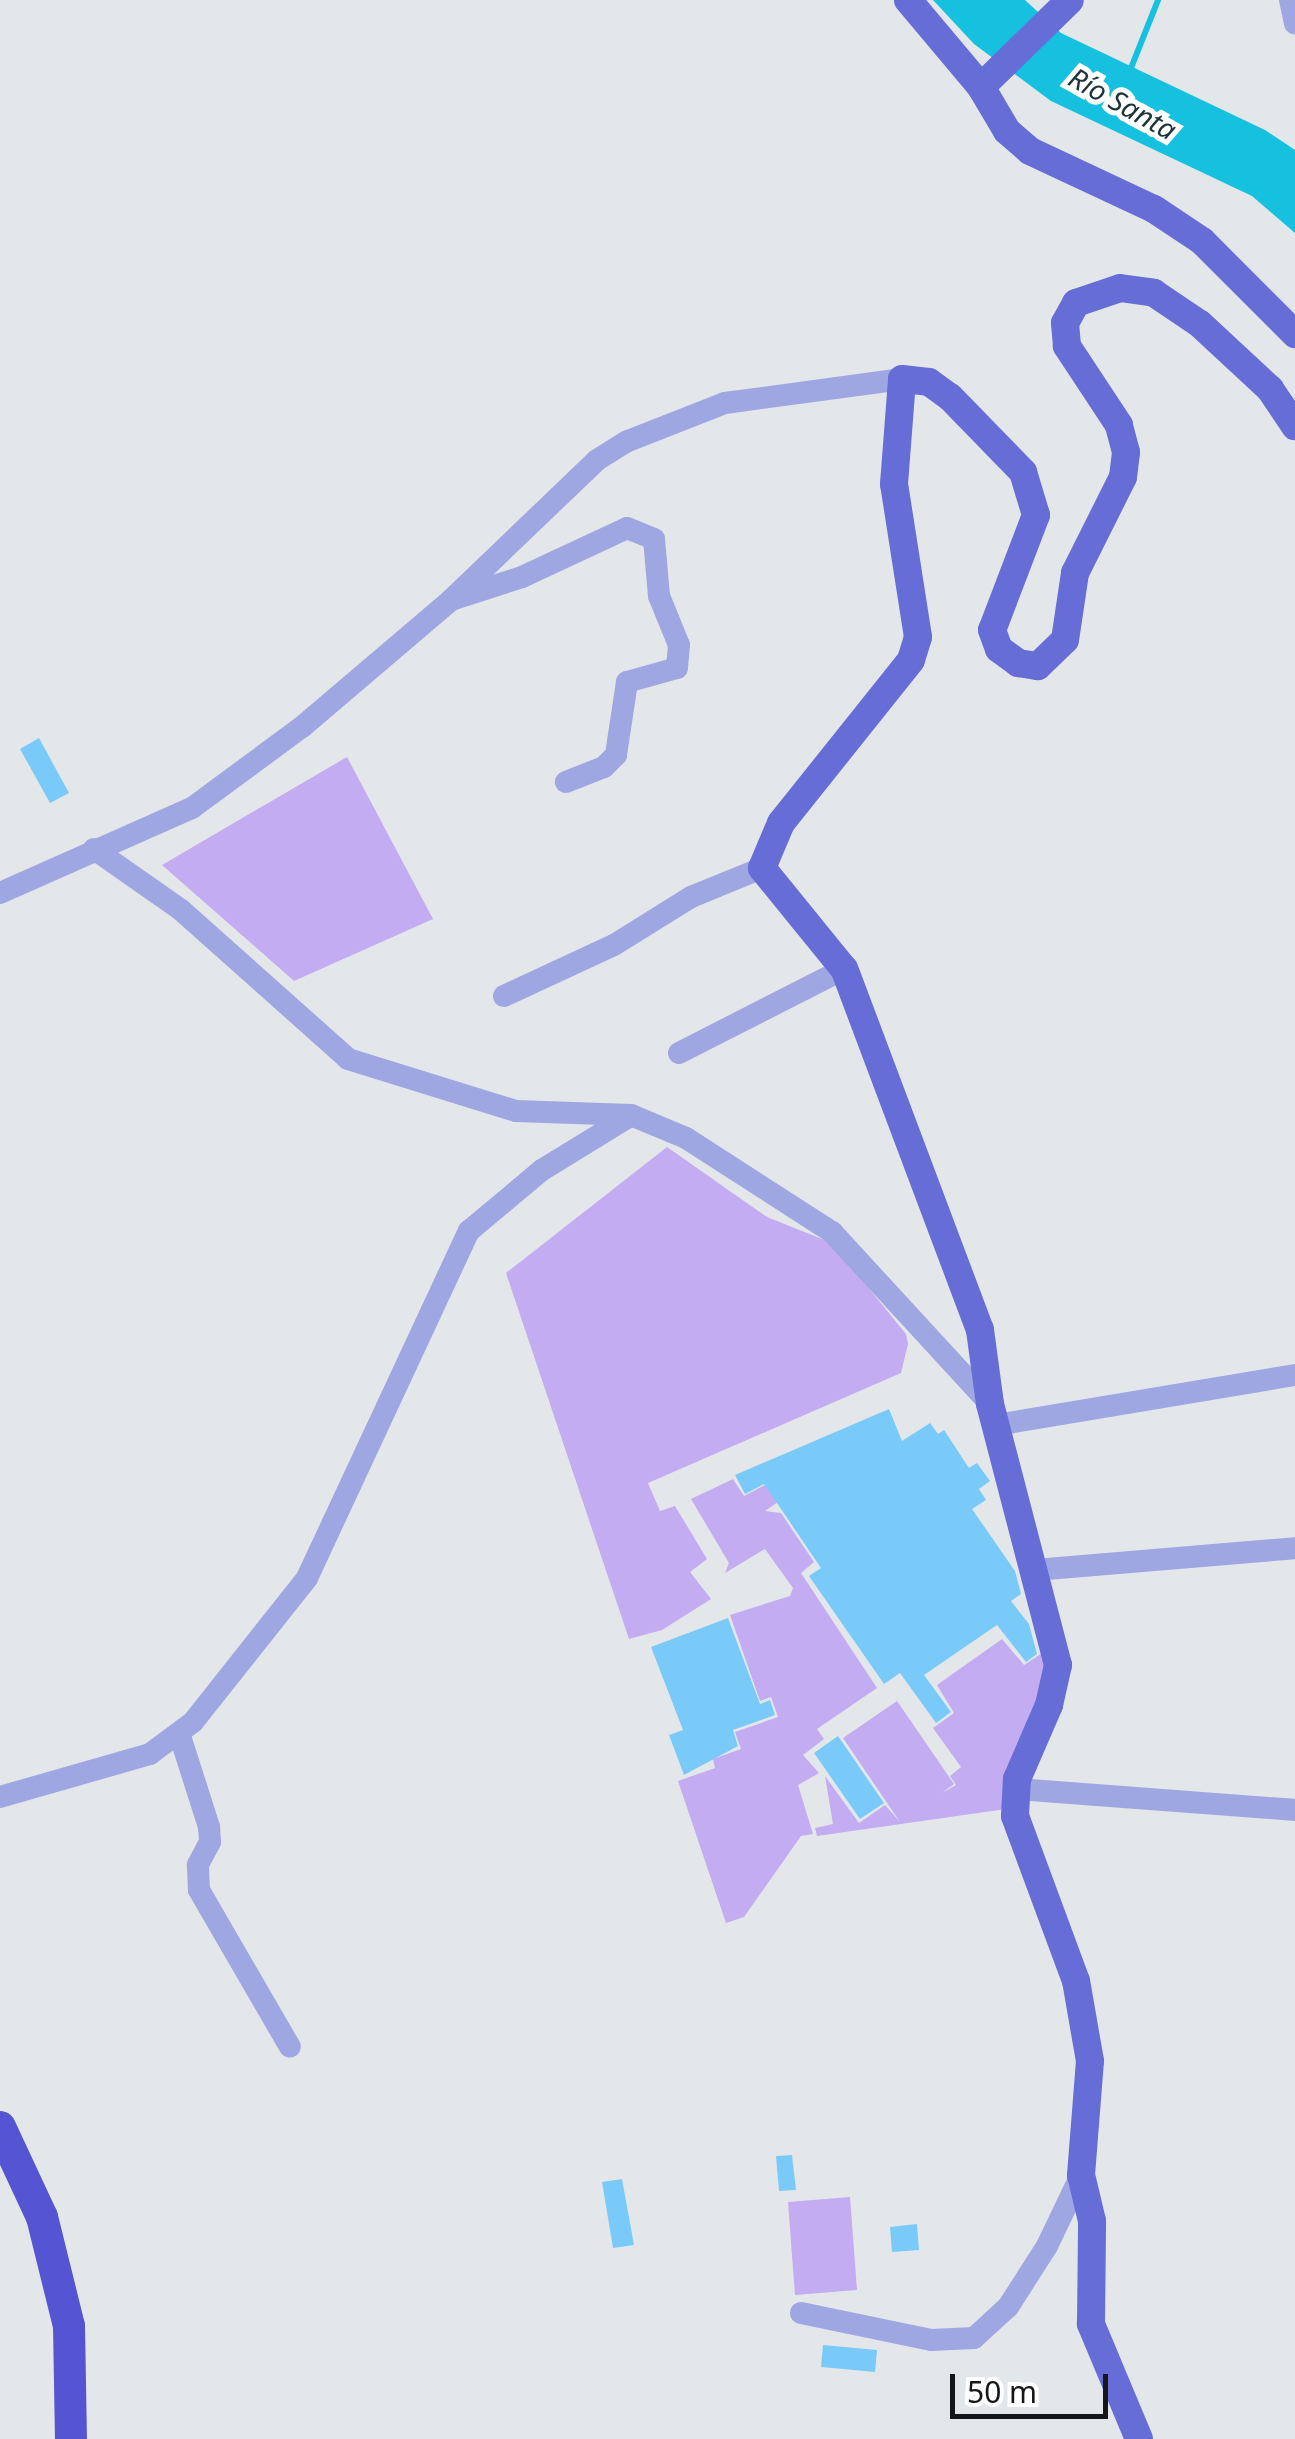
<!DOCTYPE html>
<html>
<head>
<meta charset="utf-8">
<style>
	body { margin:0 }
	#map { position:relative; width:1295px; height:2439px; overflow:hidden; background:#e4e7ea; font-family:"Noto Sans",sans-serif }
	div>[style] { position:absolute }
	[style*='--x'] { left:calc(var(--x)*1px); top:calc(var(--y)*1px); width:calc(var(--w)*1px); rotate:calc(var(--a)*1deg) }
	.green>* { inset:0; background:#c3acf2 }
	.water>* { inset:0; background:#16c1df }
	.stream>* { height:6px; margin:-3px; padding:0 3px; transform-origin:3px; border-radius:3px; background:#16c1df }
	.building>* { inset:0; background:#7acaf9 }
	.minor>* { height:22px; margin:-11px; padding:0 11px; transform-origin:11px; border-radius:11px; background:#9fa7e2 }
	.major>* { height:28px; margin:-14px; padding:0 14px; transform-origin:14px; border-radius:14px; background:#676dd7 }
	.highway>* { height:32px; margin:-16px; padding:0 16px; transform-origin:16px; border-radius:16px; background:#5554d2 }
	span { translate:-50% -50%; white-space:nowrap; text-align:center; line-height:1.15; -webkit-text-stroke:10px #fff; paint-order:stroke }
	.water-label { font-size:28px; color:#1d353a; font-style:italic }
	.scale { position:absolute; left:950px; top:2374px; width:158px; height:45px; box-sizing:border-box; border:5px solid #151617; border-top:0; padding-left:12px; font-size:30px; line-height:35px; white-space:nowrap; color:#151617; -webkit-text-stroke:8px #fff; paint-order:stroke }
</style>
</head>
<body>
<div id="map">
	<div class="green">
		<i style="clip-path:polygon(347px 757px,433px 919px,294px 981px,162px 865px)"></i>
		<i style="clip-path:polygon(667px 1147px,767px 1217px,832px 1243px,906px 1334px,908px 1344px,901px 1373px,648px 1483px,660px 1511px,675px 1506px,707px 1559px,690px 1572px,711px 1599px,662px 1630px,629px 1639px,506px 1273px)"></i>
		<i style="clip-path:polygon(797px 1468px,805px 1483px,765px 1511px,781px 1513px,814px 1562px,801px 1573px,877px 1688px,817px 1729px,824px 1739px,803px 1755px,819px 1773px,798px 1785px,813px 1834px,801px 1836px,744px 1917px,726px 1923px,678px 1781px,715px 1768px,713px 1759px,741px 1749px,735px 1732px,778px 1717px,771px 1697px,760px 1701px,730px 1615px,790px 1596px,793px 1588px,765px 1549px,725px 1573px,729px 1563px,691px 1499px,733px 1479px,744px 1496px)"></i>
		<i style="clip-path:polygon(1002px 1639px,1024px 1665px,1047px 1650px,1049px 1674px,1006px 1809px,817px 1836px,815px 1828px,833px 1824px,825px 1776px,859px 1823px,885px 1805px,900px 1822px,843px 1738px,897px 1701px,954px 1784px,942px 1793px,956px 1785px,950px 1776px,961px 1767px,933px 1728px,954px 1713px,937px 1685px)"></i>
		<i style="clip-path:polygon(850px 2197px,857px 2290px,795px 2295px,788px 2202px)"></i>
	</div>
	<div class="water">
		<i style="clip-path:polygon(933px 0,1025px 0,1061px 33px,1265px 130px,1295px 150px,1295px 233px,1252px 196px,1051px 101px,974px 44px)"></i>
	</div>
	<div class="stream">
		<i style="--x:1129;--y:73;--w:79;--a:-68.3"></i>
	</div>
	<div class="building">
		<i style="clip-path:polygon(39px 738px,69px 793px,50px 803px,20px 749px)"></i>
		<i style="clip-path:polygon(889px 1409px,902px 1441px,930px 1423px,938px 1434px,944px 1430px,969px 1468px,977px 1463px,990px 1481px,979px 1489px,986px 1500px,972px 1509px,1015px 1571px,1021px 1594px,1011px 1601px,1029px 1624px,1037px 1654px,1026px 1662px,997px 1625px,924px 1675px,951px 1712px,936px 1723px,900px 1673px,884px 1684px,809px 1576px,821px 1568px,764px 1484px,745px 1494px,735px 1475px)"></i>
		<i style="clip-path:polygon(728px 1618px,760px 1704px,770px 1700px,775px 1715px,733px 1730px,738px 1746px,684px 1775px,669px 1735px,683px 1730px,651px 1647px)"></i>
		<i style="clip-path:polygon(838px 1736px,884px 1803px,860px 1819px,814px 1753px)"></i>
		<i style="clip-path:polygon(792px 2155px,796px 2190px,779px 2191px,776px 2156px)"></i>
		<i style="clip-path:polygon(622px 2179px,634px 2245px,613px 2248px,602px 2182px)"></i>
		<i style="clip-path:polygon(917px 2224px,919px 2250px,892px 2252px,890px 2227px)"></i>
		<i style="clip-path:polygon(823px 2345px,877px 2350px,875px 2372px,821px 2367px)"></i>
	</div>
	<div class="minor">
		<i style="--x:1290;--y:0;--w:24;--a:78"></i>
		<i style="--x:454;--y:599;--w:71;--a:-17.9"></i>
		<i style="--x:522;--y:577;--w:116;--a:-25"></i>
		<i style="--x:627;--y:528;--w:29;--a:22"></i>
		<i style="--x:654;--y:539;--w:57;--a:85"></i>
		<i style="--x:659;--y:596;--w:53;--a:67.8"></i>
		<i style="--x:679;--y:645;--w:23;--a:95"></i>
		<i style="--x:677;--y:668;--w:52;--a:164.4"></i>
		<i style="--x:627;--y:682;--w:74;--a:98.6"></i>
		<i style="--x:616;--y:755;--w:17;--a:135"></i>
		<i style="--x:604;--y:767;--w:41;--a:158.5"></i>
		<i style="--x:94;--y:849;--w:106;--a:35"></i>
		<i style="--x:181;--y:910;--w:224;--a:41.7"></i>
		<i style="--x:348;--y:1059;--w:176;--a:17.2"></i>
		<i style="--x:516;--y:1111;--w:115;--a:2"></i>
		<i style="--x:631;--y:1115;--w:60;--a:22.7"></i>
		<i style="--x:686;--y:1138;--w:174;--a:32.8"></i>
		<i style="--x:832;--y:1232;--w:234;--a:47.4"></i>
		<i style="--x:0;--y:893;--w:210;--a:-23.9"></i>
		<i style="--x:192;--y:808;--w:137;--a:-36.4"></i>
		<i style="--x:302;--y:727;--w:196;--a:-40.4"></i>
		<i style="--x:451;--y:600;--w:202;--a:-43.8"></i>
		<i style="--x:597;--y:460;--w:36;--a:-32"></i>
		<i style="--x:628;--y:441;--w:104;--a:-21.4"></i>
		<i style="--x:725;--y:403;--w:179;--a:-7.7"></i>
		<i style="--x:504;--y:996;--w:121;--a:-24.9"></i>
		<i style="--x:614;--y:945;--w:91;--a:-31.9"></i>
		<i style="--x:691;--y:897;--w:77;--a:-22.2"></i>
		<i style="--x:679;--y:1053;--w:185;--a:-27"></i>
		<i style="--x:996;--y:1425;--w:303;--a:-9.5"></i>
		<i style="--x:1035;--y:1570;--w:261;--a:-4.8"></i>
		<i style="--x:180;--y:1736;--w:96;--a:72.3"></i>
		<i style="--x:209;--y:1827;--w:15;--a:86"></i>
		<i style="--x:210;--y:1842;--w:26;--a:118"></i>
		<i style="--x:198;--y:1865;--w:25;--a:88"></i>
		<i style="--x:199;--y:1890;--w:181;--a:59.9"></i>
		<i style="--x:1017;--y:1789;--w:279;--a:4.3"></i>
		<i style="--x:0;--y:1797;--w:156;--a:-16"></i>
		<i style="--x:150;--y:1754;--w:54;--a:-36.7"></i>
		<i style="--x:193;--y:1722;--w:184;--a:-51.6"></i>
		<i style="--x:307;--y:1578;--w:383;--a:-65"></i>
		<i style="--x:469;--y:1231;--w:95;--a:-39.9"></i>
		<i style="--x:542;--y:1170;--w:103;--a:-31.5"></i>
		<i style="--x:801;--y:2313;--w:133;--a:11.7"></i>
		<i style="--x:931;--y:2340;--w:43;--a:-2.7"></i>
		<i style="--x:974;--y:2338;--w:46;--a:-42.4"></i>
		<i style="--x:1008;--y:2307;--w:72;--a:-57.4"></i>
		<i style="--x:1047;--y:2246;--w:79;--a:-64.4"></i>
	</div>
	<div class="major">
		<i style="--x:908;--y:0;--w:114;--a:50"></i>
		<i style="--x:981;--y:87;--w:51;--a:59.4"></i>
		<i style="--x:1007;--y:131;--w:30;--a:41"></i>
		<i style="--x:1030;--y:151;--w:137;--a:25.1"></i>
		<i style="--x:1154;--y:209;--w:58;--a:33.7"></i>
		<i style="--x:1202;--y:241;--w:132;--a:45"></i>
		<i style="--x:981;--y:87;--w:124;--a:-44.3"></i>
		<i style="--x:1139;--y:2439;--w:125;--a:-112.7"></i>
		<i style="--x:1091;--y:2324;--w:103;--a:-89.4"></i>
		<i style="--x:1092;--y:2221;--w:47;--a:-103.4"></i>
		<i style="--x:1081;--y:2175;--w:114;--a:-85.5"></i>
		<i style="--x:1090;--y:2061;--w:81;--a:-99.9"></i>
		<i style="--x:1076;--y:1981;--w:176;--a:-110.3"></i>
		<i style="--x:1015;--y:1816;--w:37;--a:-87"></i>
		<i style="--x:1017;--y:1779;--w:81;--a:-66.6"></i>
		<i style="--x:1049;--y:1705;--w:41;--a:-77.3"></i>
		<i style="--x:1058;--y:1665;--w:270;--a:-104.6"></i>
		<i style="--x:990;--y:1404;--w:75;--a:-97.7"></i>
		<i style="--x:980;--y:1330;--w:386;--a:-110.6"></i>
		<i style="--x:844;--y:969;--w:130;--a:-129.1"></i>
		<i style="--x:762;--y:868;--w:49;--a:-67.1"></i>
		<i style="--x:781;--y:823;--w:208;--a:-51.4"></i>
		<i style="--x:911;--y:660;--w:24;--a:-73"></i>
		<i style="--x:918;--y:637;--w:155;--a:-98.9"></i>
		<i style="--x:894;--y:484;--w:105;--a:-85.6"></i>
		<i style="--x:902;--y:379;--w:27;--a:6"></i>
		<i style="--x:929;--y:382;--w:26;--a:36"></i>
		<i style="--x:950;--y:397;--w:105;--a:45.8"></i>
		<i style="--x:1023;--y:472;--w:45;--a:73.2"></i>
		<i style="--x:1036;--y:515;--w:123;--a:110.9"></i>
		<i style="--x:992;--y:630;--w:20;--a:70"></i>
		<i style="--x:999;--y:649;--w:24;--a:36"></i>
		<i style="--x:1018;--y:663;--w:20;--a:9"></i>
		<i style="--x:1038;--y:666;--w:37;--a:-44"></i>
		<i style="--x:1065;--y:640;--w:68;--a:-81.5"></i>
		<i style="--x:1075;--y:573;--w:107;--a:-63.4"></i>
		<i style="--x:1123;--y:477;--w:25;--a:-83"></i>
		<i style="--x:1126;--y:452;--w:28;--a:-105"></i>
		<i style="--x:1119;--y:425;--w:95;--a:-123.4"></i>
		<i style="--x:1067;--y:346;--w:23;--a:-95"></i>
		<i style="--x:1065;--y:323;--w:23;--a:-61"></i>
		<i style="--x:1076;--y:303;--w:46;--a:-18.8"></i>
		<i style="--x:1120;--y:288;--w:34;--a:8"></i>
		<i style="--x:1154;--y:293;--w:55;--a:34"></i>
		<i style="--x:1200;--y:324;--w:96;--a:42.9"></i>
		<i style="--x:1270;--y:389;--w:45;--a:56"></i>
	</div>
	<div class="highway">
		<i style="--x:0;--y:2127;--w:99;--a:65"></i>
		<i style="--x:42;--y:2217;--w:112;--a:76.1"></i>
		<i style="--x:69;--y:2326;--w:113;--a:89"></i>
	</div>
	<div class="water-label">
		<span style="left:1123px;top:103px;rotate:29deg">Río Santa</span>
	</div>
	<div class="scale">50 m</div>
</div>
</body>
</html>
